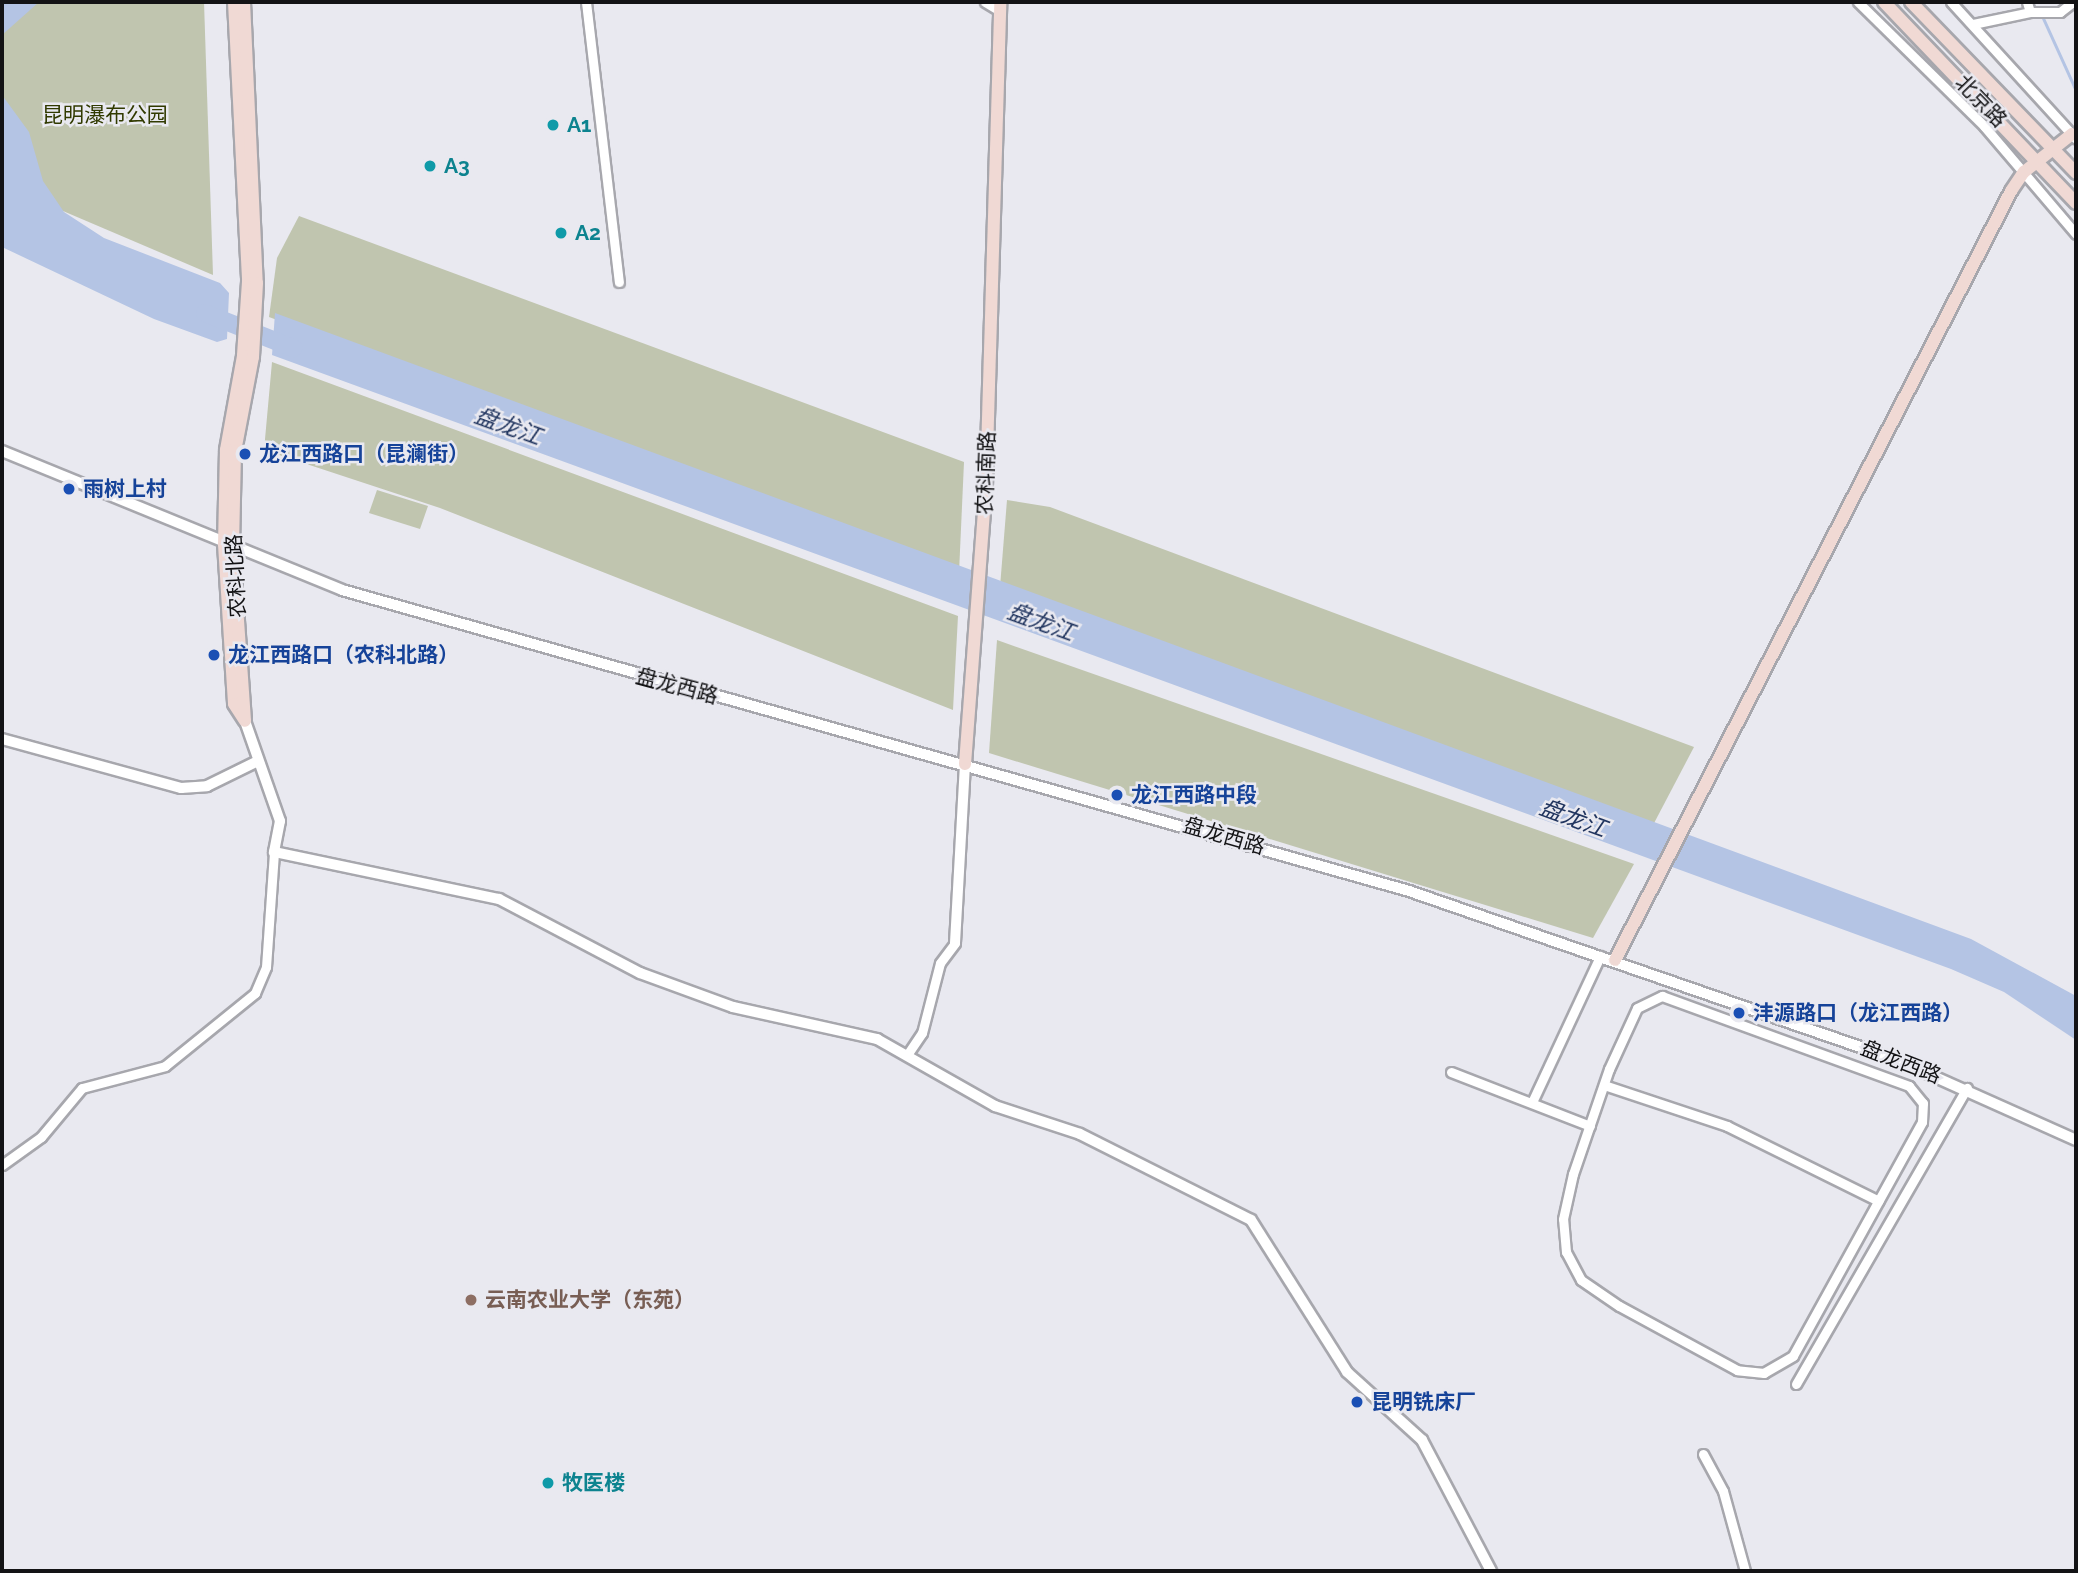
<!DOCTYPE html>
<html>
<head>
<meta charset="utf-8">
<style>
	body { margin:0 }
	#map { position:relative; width:2078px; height:1573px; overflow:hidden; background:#e9e9f0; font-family:Raleway,"Noto Sans SC",sans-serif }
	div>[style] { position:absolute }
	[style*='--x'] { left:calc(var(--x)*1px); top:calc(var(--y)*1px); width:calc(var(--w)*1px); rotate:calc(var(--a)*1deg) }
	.green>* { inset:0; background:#c0c5af }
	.water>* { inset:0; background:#b4c4e4 }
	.stream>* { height:2.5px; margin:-1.25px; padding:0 1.25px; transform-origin:1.25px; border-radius:1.25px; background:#b4c4e4 }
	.river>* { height:18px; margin:-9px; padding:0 9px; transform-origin:9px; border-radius:9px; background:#b4c4e4 }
	.roads { filter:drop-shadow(2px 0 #a7a7ad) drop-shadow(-2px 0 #a7a7ad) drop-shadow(0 2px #a7a7ad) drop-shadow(0 -2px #a7a7ad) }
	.minor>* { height:9px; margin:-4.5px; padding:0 4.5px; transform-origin:4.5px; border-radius:4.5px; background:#fff }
	.tertiary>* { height:10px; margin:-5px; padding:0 5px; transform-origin:5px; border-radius:5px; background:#fff }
	.secondary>* { height:12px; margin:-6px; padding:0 6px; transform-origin:6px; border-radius:6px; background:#f0d9d4 }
	.dots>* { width:19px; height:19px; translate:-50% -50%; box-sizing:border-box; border:4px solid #e9e9f0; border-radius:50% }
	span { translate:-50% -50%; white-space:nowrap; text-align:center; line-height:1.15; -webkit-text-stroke:5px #e9e9f0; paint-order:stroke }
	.street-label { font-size:21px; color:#131315 }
	.park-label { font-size:21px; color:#313a00 }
	.culture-label { font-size:21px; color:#0d838f; font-weight:700 }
	.left { translate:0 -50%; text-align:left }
	.transit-label { font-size:21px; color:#164399; font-weight:700 }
	.education-label { font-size:21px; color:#785e54; font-weight:700 }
	.water-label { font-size:23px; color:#21355f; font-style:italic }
	.frame { position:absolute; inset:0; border:4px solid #131315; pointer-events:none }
</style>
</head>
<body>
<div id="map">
	<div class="green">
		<i style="clip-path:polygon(2px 2px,204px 2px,213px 275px,2px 185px)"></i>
		<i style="clip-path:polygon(299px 216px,964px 462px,959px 573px,269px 317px,277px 258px)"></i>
		<i style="clip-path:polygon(272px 362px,958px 616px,953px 710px,440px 508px,264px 450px)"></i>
		<i style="clip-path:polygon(377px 490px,428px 506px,420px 529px,369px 513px)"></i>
		<i style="clip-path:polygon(1007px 500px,1050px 507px,1694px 747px,1652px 827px,1000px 587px)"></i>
		<i style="clip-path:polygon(997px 640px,1634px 864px,1593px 938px,989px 753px)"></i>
	</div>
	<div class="water">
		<i style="clip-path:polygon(2px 2px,39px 2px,2px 35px)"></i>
		<i style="clip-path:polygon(2px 95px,29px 132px,43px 181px,64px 212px,104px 238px,220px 283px,229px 293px,227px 339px,217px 342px,154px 319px,2px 247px)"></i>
		<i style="clip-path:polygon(275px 313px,1971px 939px,2076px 996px,2076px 1040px,2004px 992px,1951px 969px,272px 355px)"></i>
	</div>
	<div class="stream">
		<i style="--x:2042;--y:15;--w:82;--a:65.6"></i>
	</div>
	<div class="river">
		<i style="--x:205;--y:313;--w:95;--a:21.7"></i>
	</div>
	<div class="roads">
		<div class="minor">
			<i style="--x:586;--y:2;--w:282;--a:83.3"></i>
			<i style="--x:985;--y:2;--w:17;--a:31"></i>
			<i style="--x:1858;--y:2;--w:177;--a:44.5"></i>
			<i style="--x:1984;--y:126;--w:142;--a:49.6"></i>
			<i style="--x:1951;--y:2;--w:185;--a:47.6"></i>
			<i style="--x:2030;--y:12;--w:30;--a:0"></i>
			<i style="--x:2060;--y:12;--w:16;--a:-38"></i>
			<i style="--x:1973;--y:24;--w:58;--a:-11.9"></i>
			<i style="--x:2030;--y:12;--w:10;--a:-107"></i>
			<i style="--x:1662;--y:996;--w:263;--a:20"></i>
			<i style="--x:1909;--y:1086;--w:22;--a:51"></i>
			<i style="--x:1923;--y:1103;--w:19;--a:93"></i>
			<i style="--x:1922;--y:1122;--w:267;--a:118.9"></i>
			<i style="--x:1793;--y:1356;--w:34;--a:150"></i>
			<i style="--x:1764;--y:1373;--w:27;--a:-174"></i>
			<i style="--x:1737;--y:1370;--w:134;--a:-151.5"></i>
			<i style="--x:1619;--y:1306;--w:46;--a:-145.6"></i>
			<i style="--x:1581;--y:1280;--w:32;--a:-118"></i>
			<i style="--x:1566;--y:1252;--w:33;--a:-95"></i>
			<i style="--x:1563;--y:1219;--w:46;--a:-77.5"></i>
			<i style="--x:1573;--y:1174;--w:111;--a:-71.1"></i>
			<i style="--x:1609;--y:1069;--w:67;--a:-65.3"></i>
			<i style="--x:1637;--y:1008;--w:28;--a:-26"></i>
			<i style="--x:907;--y:1055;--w:27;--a:-56"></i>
			<i style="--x:922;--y:1033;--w:72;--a:-75.6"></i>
			<i style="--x:940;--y:963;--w:25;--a:-53"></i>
			<i style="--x:1451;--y:1072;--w:149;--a:21.2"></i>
			<i style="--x:1604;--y:1085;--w:130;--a:18.4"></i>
			<i style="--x:1727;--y:1126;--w:169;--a:26.3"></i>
			<i style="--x:1533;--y:1100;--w:159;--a:-65"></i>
			<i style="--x:2;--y:1165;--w:48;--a:-35.7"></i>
			<i style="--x:41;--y:1137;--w:64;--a:-50.1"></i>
			<i style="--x:82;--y:1088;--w:86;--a:-14.8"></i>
			<i style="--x:165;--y:1066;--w:116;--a:-39"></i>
			<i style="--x:255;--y:993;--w:28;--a:-67"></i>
			<i style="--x:266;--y:967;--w:115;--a:-86"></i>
			<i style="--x:1796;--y:1384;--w:342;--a:-60"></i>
			<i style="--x:1703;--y:1454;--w:42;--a:61.6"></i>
			<i style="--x:1723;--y:1491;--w:83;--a:74.6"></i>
		</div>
		<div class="tertiary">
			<i style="--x:2;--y:451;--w:367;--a:22.2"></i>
			<i style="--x:342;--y:590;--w:1109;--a:15.75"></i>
			<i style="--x:1409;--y:891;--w:514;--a:19.07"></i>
			<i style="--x:1895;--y:1059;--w:198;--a:24.1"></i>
			<i style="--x:245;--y:721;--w:106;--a:70.7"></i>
			<i style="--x:280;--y:821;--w:32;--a:101"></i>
			<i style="--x:274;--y:852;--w:230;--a:11.8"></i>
			<i style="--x:499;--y:899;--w:159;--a:27.7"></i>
			<i style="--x:640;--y:973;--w:99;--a:20.1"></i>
			<i style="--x:733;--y:1007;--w:148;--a:12.5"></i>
			<i style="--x:877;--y:1039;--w:136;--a:29.6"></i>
			<i style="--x:995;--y:1106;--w:89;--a:18.2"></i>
			<i style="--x:1080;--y:1134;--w:191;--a:26.7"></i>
			<i style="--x:1251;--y:1220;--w:180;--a:57.7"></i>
			<i style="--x:1347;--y:1372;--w:101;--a:42.2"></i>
			<i style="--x:1422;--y:1440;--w:148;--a:62.2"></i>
			<i style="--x:2;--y:739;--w:186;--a:15.3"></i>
			<i style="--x:181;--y:788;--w:26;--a:-4"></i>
			<i style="--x:207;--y:786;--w:55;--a:-26.1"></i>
			<i style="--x:955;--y:943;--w:179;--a:-86.8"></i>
		</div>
		<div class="secondary">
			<i style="--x:234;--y:2;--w:280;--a:87.1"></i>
			<i style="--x:248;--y:282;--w:74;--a:93.9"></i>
			<i style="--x:243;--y:356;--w:96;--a:100.3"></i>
			<i style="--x:226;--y:450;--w:94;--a:91.2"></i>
			<i style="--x:224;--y:544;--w:160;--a:86.4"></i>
			<i style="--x:234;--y:704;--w:20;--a:57"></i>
			<i style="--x:244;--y:2;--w:281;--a:87.4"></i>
			<i style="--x:257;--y:283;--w:74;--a:93.1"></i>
			<i style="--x:253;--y:357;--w:96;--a:100.8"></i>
			<i style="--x:235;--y:451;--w:98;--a:91.2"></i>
			<i style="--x:233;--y:549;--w:171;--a:86"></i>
			<i style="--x:1884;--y:2;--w:278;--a:46.3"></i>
			<i style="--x:1911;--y:2;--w:238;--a:46"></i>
			<i style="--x:965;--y:764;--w:279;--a:-85.7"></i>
			<i style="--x:986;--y:486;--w:484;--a:-88.3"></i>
			<i style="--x:1615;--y:960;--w:865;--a:-62.75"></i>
			<i style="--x:2011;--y:191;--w:23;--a:-56"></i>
			<i style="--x:2024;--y:172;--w:61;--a:-38.4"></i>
		</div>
	</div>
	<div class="dots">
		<i style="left:553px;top:125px;background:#0f9aa8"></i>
		<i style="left:430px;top:166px;background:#0f9aa8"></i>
		<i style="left:561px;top:233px;background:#0f9aa8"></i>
		<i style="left:245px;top:454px;background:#1a4fb4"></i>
		<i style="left:69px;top:489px;background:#1a4fb4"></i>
		<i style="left:214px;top:655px;background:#1a4fb4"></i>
		<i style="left:1117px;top:795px;background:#1a4fb4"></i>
		<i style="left:1739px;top:1013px;background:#1a4fb4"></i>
		<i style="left:471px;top:1300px;background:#8d6e63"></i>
		<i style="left:1357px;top:1402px;background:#1a4fb4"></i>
		<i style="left:548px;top:1483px;background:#0f9aa8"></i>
	</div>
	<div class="street-label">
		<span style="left:1981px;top:101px;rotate:46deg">北京路</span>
		<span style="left:986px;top:473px;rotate:-88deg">农科南路</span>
		<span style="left:236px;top:576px;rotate:-93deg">农科北路</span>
		<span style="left:677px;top:686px;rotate:15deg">盘龙西路</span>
		<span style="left:1224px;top:836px;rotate:16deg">盘龙西路</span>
		<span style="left:1901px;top:1062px;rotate:21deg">盘龙西路</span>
	</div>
	<div class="park-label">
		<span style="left:105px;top:115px">昆明瀑布公园</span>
	</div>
	<div class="culture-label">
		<span class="left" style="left:567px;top:125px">A1</span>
		<span class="left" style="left:444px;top:166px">A3</span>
		<span class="left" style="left:575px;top:233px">A2</span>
		<span class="left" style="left:562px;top:1483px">牧医楼</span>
	</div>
	<div class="transit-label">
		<span class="left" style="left:259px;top:454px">龙江西路口（昆澜街）</span>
		<span class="left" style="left:83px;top:489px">雨树上村</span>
		<span class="left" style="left:228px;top:655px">龙江西路口（农科北路）</span>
		<span class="left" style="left:1131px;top:795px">龙江西路中段</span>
		<span class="left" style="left:1753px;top:1013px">沣源路口（龙江西路）</span>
		<span class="left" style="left:1371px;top:1402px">昆明铣床厂</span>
	</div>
	<div class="education-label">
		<span class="left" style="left:485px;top:1300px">云南农业大学（东苑）</span>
	</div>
	<div class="water-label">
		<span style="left:508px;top:426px;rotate:20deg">盘龙江</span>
		<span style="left:1041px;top:622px;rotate:20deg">盘龙江</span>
		<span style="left:1573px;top:818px;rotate:20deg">盘龙江</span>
	</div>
	<div class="frame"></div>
</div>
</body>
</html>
